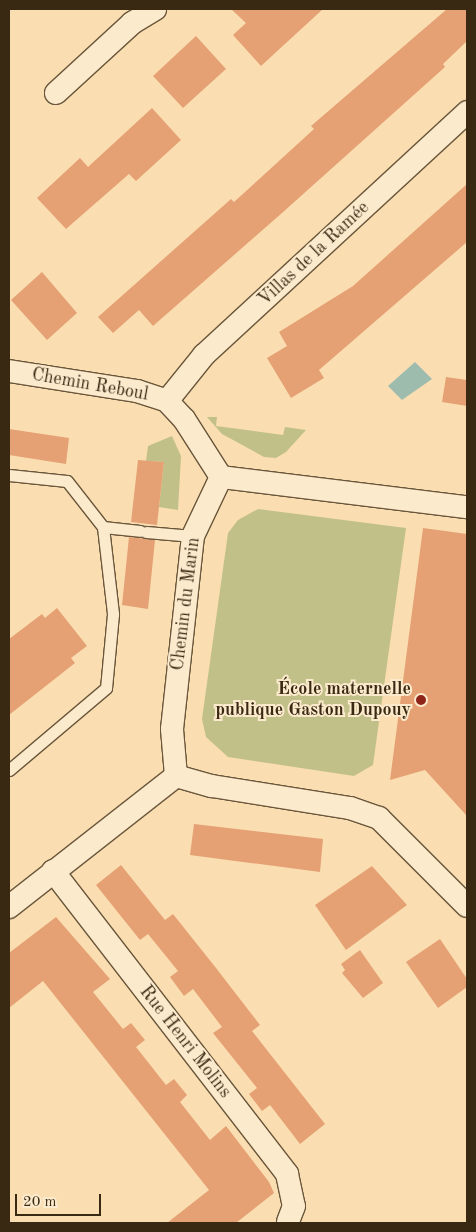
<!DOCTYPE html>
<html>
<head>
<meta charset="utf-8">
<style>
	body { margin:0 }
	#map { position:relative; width:476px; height:1232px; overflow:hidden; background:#fadeb2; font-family:"Old Standard TT",serif }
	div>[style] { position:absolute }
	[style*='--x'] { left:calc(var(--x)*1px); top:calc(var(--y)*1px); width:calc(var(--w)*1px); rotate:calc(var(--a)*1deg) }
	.green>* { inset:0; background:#c2c089 }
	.water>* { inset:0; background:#9ebcad }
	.building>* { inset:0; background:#e5a173 }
	.roads { filter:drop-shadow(1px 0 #6a563a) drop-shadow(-1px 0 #6a563a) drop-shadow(0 1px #6a563a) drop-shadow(0 -1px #6a563a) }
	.service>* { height:11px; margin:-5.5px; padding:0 5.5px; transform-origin:5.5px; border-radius:5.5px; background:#fceacd }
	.minor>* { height:22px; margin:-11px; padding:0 11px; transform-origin:11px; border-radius:11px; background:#fceacd }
	.dots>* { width:14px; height:14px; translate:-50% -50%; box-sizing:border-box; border:2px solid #fceacd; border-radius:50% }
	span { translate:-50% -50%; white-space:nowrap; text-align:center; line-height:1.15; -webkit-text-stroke:4px #fceacd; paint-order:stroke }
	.street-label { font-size:18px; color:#3a2912 }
	.poi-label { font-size:18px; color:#3a2912; font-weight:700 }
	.right { translate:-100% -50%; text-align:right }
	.frame { position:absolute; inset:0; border:10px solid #3a2912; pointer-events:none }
	.scale { position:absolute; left:15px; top:1194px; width:86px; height:22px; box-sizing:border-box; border:2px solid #3a2912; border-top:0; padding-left:6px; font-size:15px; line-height:18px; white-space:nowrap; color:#3a2912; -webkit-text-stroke:4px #fceacd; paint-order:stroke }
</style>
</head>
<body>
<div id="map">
	<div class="green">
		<i style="clip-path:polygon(207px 417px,217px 417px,216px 426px,283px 435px,285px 427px,306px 430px,286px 452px,276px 458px,264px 457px,222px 434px)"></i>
		<i style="clip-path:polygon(172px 436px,181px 456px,178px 510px,159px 507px,164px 462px,146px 461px,148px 446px)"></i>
		<i style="clip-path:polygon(258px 509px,406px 528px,373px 765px,354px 776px,228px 757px,206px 737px,202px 719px,228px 533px,238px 520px)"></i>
	</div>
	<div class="water">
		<i style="clip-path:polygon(415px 362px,432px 379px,402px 400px,388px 386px)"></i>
	</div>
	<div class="building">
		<i style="clip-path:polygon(231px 9px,323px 9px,261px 66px,233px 35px,246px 23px)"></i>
		<i style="clip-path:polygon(447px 9px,467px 9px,467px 41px,443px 64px,445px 67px,282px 213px,153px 326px,139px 310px,113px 333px,98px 317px,231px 199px,234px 202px,314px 129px,311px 126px)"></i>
		<i style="clip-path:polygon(196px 36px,226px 69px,183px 108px,153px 76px)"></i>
		<i style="clip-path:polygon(152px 108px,181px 140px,136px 181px,129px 174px,66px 229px,37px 198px,80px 158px,88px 167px)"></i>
		<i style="clip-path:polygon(467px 184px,467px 242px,319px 370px,324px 378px,291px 398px,267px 358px,287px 346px,279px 332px,353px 286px)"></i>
		<i style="clip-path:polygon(42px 272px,77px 313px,47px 340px,11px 300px)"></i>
		<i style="clip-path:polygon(446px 377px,467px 380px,467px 406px,442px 402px)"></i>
		<i style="clip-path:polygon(9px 429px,69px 438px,66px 464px,9px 455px)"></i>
		<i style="clip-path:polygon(138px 460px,164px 462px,157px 525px,131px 522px)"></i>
		<i style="clip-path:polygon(423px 528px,467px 534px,467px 816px,425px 770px,390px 780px)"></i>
		<i style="clip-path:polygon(129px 537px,155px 540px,148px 609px,122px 605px)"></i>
		<i style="clip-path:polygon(57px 608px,87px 646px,71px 658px,75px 663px,9px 715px,9px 639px,42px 614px,45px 618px)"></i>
		<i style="clip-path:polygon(194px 824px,323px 839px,320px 872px,190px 855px)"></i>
		<i style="clip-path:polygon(121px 865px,165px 920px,173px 914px,216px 968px,260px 1025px,252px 1031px,325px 1124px,300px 1144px,270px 1105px,262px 1111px,249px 1094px,257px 1088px,213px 1033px,222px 1027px,193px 989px,184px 996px,170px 977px,178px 971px,148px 934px,140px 940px,96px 885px)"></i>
		<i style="clip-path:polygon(372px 866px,407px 905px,346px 950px,315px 905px)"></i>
		<i style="clip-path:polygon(56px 917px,110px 979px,93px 992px,123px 1029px,131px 1023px,145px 1040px,136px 1047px,166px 1085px,174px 1079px,187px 1095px,180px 1102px,210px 1140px,226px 1126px,269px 1182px,274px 1193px,236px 1223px,167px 1223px,209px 1190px,43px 981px,9px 1008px,9px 953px)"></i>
		<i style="clip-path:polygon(440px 939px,467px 979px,467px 987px,438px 1008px,406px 962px)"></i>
		<i style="clip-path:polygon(360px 950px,383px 983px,363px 998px,342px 973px,345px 970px,341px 964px)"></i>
	</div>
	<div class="roads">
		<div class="service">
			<i style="--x:9;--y:475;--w:58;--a:5.9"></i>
			<i style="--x:67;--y:481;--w:58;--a:52"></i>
			<i style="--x:103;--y:527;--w:88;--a:83.4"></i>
			<i style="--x:113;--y:614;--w:74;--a:95.4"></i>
			<i style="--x:106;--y:688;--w:127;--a:139.8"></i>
			<i style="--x:103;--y:527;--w:37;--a:6"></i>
			<i style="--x:146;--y:532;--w:47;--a:4.9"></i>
		</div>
		<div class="minor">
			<i style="--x:56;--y:93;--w:103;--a:-42.6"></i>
			<i style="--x:132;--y:23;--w:27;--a:-31"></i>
			<i style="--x:9;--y:371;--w:130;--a:8.9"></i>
			<i style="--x:137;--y:391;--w:32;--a:18"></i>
			<i style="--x:167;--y:401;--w:25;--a:47"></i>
			<i style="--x:184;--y:419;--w:69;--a:57.5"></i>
			<i style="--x:167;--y:401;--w:59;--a:-51.2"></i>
			<i style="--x:204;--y:355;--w:358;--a:-42.7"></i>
			<i style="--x:221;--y:477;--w:248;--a:7"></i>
			<i style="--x:176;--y:776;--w:37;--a:16"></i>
			<i style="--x:212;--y:786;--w:140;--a:9.1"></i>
			<i style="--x:350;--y:808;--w:31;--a:19"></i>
			<i style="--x:379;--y:818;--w:124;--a:45"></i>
			<i style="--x:176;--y:776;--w:47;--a:-94.9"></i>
			<i style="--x:172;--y:729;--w:194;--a:-83.8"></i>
			<i style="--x:193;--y:536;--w:65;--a:-64.6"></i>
			<i style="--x:53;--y:871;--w:383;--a:52.3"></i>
			<i style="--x:287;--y:1174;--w:33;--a:78"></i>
			<i style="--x:294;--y:1206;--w:17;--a:111"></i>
			<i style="--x:9;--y:907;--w:212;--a:-38.1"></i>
		</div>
	</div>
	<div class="dots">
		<i style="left:421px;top:700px;background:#8f2418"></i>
	</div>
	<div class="street-label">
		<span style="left:314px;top:254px;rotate:-43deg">Villas de la Ramée</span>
		<span style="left:90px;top:385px;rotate:10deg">Chemin Reboul</span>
		<span style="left:186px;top:604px;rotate:-83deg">Chemin du Marin</span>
		<span style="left:185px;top:1042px;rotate:52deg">Rue Henri Molins</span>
	</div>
	<div class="poi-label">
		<span class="right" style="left:411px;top:700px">École maternelle<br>publique Gaston Dupouy</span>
	</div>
	<div class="frame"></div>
	<div class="scale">20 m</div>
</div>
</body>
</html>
